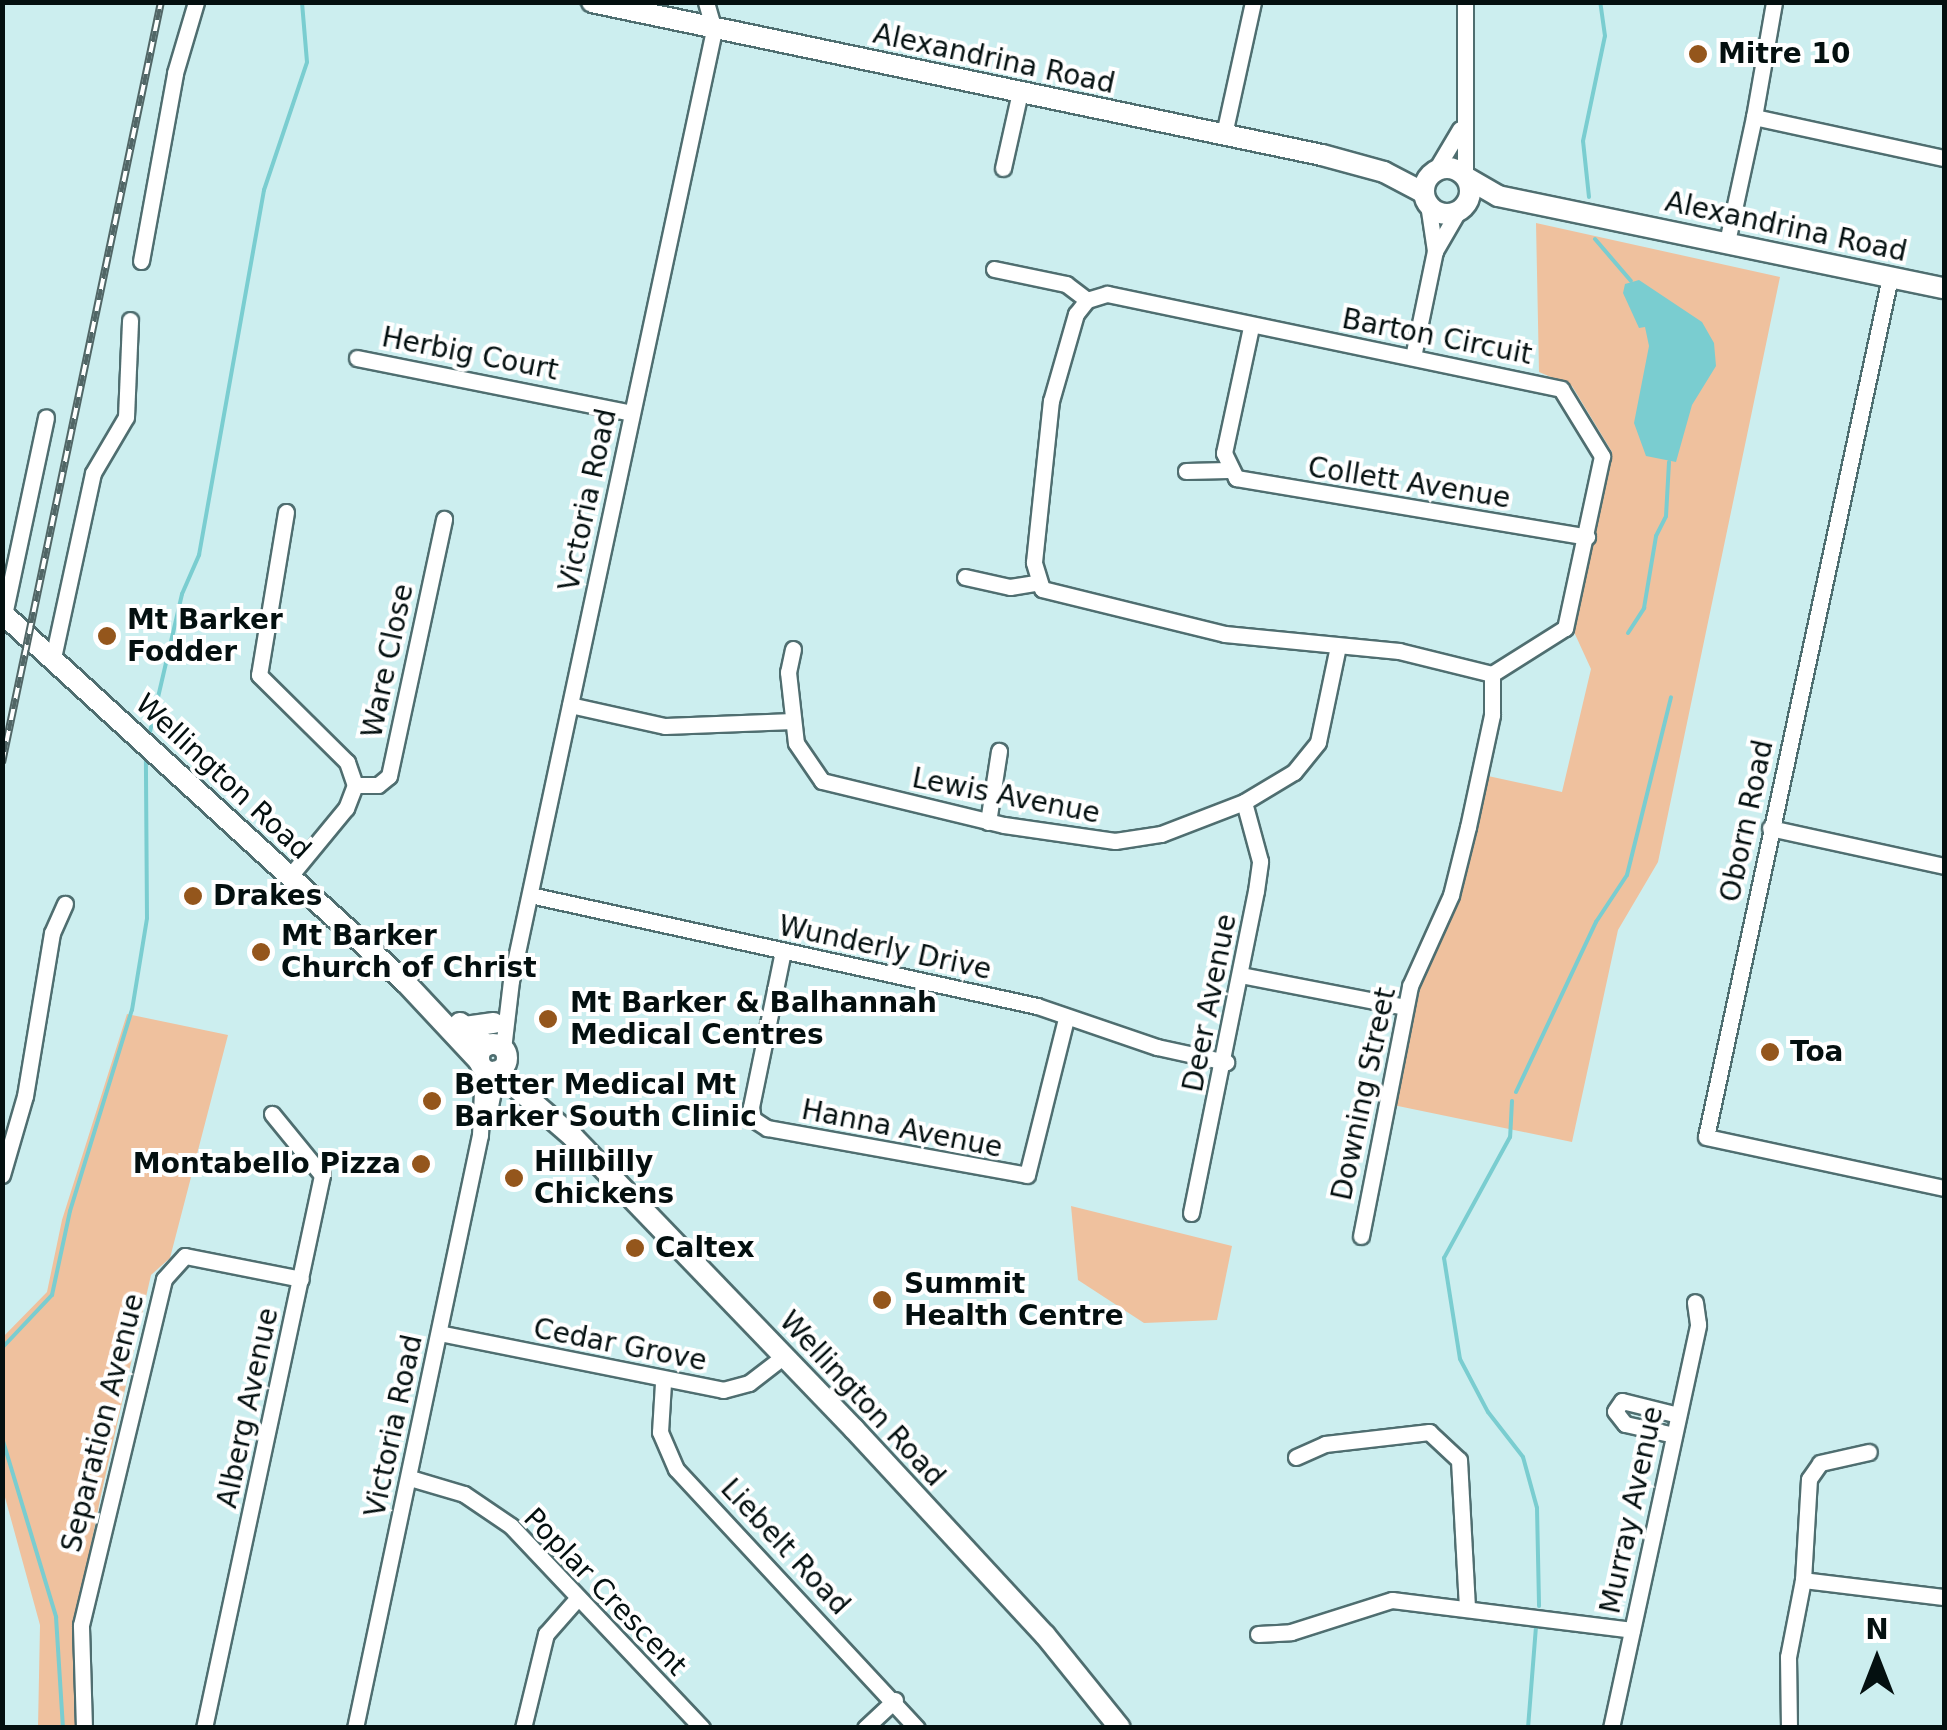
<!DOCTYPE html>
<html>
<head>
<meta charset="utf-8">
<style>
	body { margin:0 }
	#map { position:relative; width:1947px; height:1730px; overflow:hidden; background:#cceeef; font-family:"DejaVu Sans",sans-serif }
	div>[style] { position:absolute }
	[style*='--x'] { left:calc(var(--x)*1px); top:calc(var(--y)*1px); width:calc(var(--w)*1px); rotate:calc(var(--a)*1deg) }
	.green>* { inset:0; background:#efc19e }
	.water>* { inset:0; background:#7acdd0 }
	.stream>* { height:4px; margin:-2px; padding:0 2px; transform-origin:2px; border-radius:2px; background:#7acdd0 }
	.roads { filter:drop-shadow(2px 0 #4f6e70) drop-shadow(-2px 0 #4f6e70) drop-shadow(0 2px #4f6e70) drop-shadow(0 -2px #4f6e70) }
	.minor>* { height:15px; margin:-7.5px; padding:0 7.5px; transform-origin:7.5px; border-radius:7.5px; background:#fff }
	.major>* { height:20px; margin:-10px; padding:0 10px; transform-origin:10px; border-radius:10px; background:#fff }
	.major>.ring { margin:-10px; padding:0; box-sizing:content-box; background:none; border:20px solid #fff; border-radius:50% }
	.rail>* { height:8px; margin-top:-4px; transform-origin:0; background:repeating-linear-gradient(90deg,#fff 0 11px,#516666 0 22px); box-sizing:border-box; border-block:2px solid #516666 }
	.dots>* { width:28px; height:28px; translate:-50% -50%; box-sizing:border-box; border:5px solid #fff; border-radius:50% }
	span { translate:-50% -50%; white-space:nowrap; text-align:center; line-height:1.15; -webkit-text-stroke:8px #fff; paint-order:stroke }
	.poi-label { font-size:28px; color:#041010; font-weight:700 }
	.left { translate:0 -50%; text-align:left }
	.right { translate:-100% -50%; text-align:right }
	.street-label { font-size:28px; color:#041010 }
	.frame { position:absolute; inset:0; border:5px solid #041010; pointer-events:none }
	.north { position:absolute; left:1827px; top:1610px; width:100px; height:100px; -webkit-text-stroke:8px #fff; paint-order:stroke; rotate:0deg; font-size:28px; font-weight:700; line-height:40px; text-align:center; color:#041010 }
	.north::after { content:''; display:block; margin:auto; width:35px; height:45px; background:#041010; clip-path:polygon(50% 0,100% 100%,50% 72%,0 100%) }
</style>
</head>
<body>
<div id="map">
	<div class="green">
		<i style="clip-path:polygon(1536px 223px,1780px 277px,1658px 862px,1618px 930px,1572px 1142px,1393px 1105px,1420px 989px,1460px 895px,1488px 776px,1562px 792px,1591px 669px,1574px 632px,1612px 452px,1572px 386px,1539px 372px)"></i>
		<i style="clip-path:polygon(127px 1014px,228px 1035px,170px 1258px,151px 1275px,101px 1495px,76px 1620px,75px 1727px,38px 1727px,40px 1625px,3px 1490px,2px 1338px,47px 1292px,62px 1220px)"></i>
		<i style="clip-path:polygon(1071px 1206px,1232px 1246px,1217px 1320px,1144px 1323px,1078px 1280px)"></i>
	</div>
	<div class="water">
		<i style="clip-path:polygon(1639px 280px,1702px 322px,1714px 343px,1716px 366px,1692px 405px,1676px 462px,1646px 456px,1634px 423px,1649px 346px,1645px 327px,1639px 328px,1623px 293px,1625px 284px)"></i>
	</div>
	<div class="stream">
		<i style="--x:1589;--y:197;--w:56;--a:-96.1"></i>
		<i style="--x:1583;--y:141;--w:107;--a:-78.2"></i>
		<i style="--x:1605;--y:36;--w:34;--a:-98"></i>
		<i style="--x:1595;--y:239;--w:55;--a:49.4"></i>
		<i style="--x:1628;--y:633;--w:30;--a:-57"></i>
		<i style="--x:1644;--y:608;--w:73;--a:-80.5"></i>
		<i style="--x:1656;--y:536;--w:22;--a:-63"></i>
		<i style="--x:1666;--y:516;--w:54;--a:-86.8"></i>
		<i style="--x:149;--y:736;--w:146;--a:-76.9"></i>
		<i style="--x:182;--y:594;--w:43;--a:-66.4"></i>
		<i style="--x:199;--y:555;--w:371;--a:-79.9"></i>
		<i style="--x:264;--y:190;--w:135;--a:-71.4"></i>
		<i style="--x:307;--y:62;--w:60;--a:-94.8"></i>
		<i style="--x:1516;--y:1092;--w:188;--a:-64.8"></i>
		<i style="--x:1596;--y:922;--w:56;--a:-56.6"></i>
		<i style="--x:1627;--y:875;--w:183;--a:-76.1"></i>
		<i style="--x:1512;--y:1101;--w:36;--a:93"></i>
		<i style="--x:1510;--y:1137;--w:138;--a:118.6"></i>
		<i style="--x:1444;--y:1258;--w:102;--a:81"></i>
		<i style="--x:1460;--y:1359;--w:60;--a:62.2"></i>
		<i style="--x:1488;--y:1412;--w:57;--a:52.1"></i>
		<i style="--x:1523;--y:1457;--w:53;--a:74.6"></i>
		<i style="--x:1537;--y:1508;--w:98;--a:88.8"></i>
		<i style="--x:2;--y:1348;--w:73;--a:-46.7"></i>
		<i style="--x:52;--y:1295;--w:86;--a:-77.9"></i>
		<i style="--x:70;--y:1211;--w:210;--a:-72.9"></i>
		<i style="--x:132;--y:1010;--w:93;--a:-80.7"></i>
		<i style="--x:147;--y:918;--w:163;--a:-90.4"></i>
		<i style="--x:2;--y:1415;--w:26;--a:88"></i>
		<i style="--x:3;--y:1441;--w:184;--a:73.2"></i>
		<i style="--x:56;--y:1617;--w:111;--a:86.4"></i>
		<i style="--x:1528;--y:1728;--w:102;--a:-85.5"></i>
	</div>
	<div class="roads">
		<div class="minor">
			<i style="--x:1754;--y:117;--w:117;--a:-80.1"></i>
			<i style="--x:1224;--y:134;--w:135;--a:-77.6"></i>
			<i style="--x:1003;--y:168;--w:78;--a:-77.4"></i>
			<i style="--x:1435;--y:171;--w:49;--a:-59.2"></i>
			<i style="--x:1465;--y:176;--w:174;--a:-90"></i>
			<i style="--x:1428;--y:204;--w:48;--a:81.5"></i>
			<i style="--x:1727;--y:242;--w:128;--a:-77.8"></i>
			<i style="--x:1754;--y:117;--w:194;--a:12.2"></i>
			<i style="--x:141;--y:261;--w:191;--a:-79.7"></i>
			<i style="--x:175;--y:73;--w:74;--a:-73.5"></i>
			<i style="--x:994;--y:269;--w:74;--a:11.8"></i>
			<i style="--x:1066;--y:284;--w:26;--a:37"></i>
			<i style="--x:1890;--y:277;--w:879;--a:102.08"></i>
			<i style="--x:1706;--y:1137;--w:243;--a:12.1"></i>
			<i style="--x:1107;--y:294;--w:464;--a:11.8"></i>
			<i style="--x:1561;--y:389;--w:79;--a:58.5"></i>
			<i style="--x:1602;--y:456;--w:176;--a:102.1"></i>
			<i style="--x:1565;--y:628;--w:86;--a:147.8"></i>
			<i style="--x:1492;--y:674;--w:96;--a:-166.1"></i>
			<i style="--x:1399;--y:651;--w:175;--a:-174.4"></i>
			<i style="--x:1225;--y:634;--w:188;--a:-166.2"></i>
			<i style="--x:1042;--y:589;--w:28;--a:-107"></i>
			<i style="--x:1034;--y:562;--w:162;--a:-84"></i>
			<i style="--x:1051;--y:401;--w:91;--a:-74"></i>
			<i style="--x:1076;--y:314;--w:18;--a:-52"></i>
			<i style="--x:1087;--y:300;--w:21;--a:-17"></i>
			<i style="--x:1251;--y:327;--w:129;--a:102.1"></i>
			<i style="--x:1224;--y:453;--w:28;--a:64"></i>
			<i style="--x:1236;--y:478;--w:356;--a:9.5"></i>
			<i style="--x:1413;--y:357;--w:108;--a:-78.3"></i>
			<i style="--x:1435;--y:251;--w:44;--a:-59.9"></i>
			<i style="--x:357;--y:358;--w:280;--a:11.3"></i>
			<i style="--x:1186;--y:471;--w:42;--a:-1.4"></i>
			<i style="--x:286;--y:512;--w:165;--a:99.4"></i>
			<i style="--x:259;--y:675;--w:124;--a:44.7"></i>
			<i style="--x:347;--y:762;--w:24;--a:71"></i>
			<i style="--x:355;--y:785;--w:25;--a:111"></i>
			<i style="--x:346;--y:808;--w:88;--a:129.5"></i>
			<i style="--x:965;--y:577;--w:46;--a:12.5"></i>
			<i style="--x:1010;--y:587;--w:26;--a:-9"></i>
			<i style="--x:4;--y:615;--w:202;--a:-78"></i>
			<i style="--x:793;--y:649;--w:24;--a:102"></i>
			<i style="--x:788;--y:672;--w:71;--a:83.6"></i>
			<i style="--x:796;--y:743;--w:46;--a:55.6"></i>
			<i style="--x:822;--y:781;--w:187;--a:13.6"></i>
			<i style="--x:1004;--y:825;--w:112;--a:8.2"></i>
			<i style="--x:1115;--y:841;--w:47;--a:-8.7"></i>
			<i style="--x:1161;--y:834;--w:89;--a:-21.1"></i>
			<i style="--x:1244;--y:802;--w:58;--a:-31"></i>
			<i style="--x:1294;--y:772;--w:38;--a:-51"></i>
			<i style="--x:1318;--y:742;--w:98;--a:-78.2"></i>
			<i style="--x:53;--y:658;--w:189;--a:-77.8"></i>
			<i style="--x:93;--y:473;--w:65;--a:-59.5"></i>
			<i style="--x:126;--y:417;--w:97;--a:-87.6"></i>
			<i style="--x:570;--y:705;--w:97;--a:12.5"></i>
			<i style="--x:665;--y:726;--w:128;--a:-2.2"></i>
			<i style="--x:355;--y:785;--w:23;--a:0"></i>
			<i style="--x:378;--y:785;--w:14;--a:-39"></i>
			<i style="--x:389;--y:776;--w:263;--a:-77.9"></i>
			<i style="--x:988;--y:822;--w:72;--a:-81.2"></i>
			<i style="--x:1770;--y:828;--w:178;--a:12.3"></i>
			<i style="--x:530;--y:895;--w:519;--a:12.35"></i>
			<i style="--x:1037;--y:1006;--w:127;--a:18.9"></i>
			<i style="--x:1157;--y:1047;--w:71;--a:12.3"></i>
			<i style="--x:783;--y:951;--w:159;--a:101.6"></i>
			<i style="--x:751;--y:1107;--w:12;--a:81"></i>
			<i style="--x:753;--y:1119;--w:17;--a:33"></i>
			<i style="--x:767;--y:1128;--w:264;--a:10.2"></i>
			<i style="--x:1027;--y:1175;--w:162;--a:-76"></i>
			<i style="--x:1241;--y:975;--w:167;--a:11"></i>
			<i style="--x:503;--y:1049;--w:68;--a:-83.3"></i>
			<i style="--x:511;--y:981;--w:972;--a:-77.95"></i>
			<i style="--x:714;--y:30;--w:29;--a:-106"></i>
			<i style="--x:488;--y:1116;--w:46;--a:-78.7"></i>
			<i style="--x:2;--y:1175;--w:82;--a:-73.8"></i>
			<i style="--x:25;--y:1096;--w:165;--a:-80.6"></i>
			<i style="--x:52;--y:933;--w:32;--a:-66"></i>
			<i style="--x:1191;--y:1213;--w:328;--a:-78.6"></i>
			<i style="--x:1256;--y:891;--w:30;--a:-82"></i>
			<i style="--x:1260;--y:861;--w:61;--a:-105.2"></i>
			<i style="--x:1361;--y:1236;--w:255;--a:-78.9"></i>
			<i style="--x:1410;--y:986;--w:100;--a:-65.7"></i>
			<i style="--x:1451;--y:895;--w:70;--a:-76"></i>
			<i style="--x:1468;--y:827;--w:115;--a:-77.9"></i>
			<i style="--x:1492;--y:715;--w:41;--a:-90"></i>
			<i style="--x:439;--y:1333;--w:290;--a:11.3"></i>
			<i style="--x:723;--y:1390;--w:27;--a:-15"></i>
			<i style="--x:749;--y:1383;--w:44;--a:-37.6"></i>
			<i style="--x:663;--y:1383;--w:49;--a:93.5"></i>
			<i style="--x:660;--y:1432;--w:40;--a:66.6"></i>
			<i style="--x:676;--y:1469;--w:354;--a:47.1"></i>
			<i style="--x:1674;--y:1435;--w:50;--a:-167.3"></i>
			<i style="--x:1625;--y:1424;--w:16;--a:-128"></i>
			<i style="--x:1615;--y:1411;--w:12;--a:-55"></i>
			<i style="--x:1622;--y:1401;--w:58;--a:14"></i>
			<i style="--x:1296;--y:1457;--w:32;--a:-24"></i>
			<i style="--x:1325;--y:1444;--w:105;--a:-6.6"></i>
			<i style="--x:1429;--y:1432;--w:41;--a:43"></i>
			<i style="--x:1459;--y:1460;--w:148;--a:86.9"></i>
			<i style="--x:410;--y:1478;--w:56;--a:16.5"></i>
			<i style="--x:464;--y:1494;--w:57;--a:34.2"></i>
			<i style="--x:511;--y:1526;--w:278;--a:46.6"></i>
			<i style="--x:1803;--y:1580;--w:142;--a:6.9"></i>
			<i style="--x:1258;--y:1634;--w:33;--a:-3"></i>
			<i style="--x:1291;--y:1632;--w:106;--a:-17.6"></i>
			<i style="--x:1392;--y:1600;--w:242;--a:7.1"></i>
			<i style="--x:84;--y:1728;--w:103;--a:-91.7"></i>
			<i style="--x:81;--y:1625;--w:356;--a:-76.5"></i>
			<i style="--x:164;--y:1279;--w:31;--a:-48"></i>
			<i style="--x:185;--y:1256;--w:118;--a:11.2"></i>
			<i style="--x:204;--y:1728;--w:565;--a:-77.95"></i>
			<i style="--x:322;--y:1175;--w:79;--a:-129.3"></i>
			<i style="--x:355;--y:1728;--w:606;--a:-78.1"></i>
			<i style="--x:480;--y:1135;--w:67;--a:-87.4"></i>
			<i style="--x:523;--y:1728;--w:97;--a:-76.3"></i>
			<i style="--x:546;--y:1634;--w:44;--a:-48.7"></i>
			<i style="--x:865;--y:1728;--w:41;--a:-43"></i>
			<i style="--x:1611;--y:1728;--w:413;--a:-77.8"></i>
			<i style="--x:1698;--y:1324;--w:22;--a:-98"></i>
			<i style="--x:1789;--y:1728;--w:71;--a:-90.8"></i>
			<i style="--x:1788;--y:1657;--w:78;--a:-79"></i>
			<i style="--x:1803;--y:1580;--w:101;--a:-86.6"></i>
			<i style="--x:1809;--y:1479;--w:19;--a:-55"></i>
			<i style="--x:1820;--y:1463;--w:50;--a:-12.7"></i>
		</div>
		<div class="major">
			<i style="--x:592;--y:2;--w:746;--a:11.84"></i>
			<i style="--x:1322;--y:155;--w:64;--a:15.3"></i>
			<i style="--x:1384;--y:172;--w:45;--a:27.7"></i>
			<i class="ring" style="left:1424px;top:168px;width:26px;height:26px"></i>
			<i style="--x:1467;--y:178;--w:36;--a:30"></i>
			<i style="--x:1498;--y:196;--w:455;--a:11.7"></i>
			<i style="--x:2;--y:613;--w:548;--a:42.48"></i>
			<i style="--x:406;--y:983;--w:107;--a:46.9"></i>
			<i style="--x:460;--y:1023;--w:35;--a:40"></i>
			<i style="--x:465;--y:1027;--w:29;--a:-8"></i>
			<i class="ring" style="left:479px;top:1044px;width:8px;height:8px"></i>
			<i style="--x:497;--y:1071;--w:101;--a:41"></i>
			<i style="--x:573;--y:1137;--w:405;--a:46.1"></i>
			<i style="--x:854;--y:1429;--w:281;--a:47.2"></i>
			<i style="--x:1045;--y:1635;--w:119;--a:51.1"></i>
		</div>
	</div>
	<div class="rail">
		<i style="--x:2;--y:763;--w:777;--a:-78.2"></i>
	</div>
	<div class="dots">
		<i style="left:1698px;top:54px;background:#94561c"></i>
		<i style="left:107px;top:636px;background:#94561c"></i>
		<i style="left:193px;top:896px;background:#94561c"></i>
		<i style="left:261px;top:952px;background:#94561c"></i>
		<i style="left:548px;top:1019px;background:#94561c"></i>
		<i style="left:1770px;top:1052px;background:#94561c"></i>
		<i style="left:432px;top:1101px;background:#94561c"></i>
		<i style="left:421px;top:1164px;background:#94561c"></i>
		<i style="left:514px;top:1178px;background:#94561c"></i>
		<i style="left:635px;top:1248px;background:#94561c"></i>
		<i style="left:882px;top:1300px;background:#94561c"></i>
	</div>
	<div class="poi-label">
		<span class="left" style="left:1718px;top:54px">Mitre 10</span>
		<span class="left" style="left:127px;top:636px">Mt Barker<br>Fodder</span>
		<span class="left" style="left:213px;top:896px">Drakes</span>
		<span class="left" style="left:281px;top:952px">Mt Barker<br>Church of Christ</span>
		<span class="left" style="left:570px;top:1019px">Mt Barker &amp; Balhannah<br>Medical Centres</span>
		<span class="left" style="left:1790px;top:1052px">Toa</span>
		<span class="left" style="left:454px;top:1101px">Better Medical Mt<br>Barker South Clinic</span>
		<span class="left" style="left:534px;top:1178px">Hillbilly<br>Chickens</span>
		<span class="right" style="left:401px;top:1164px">Montabello Pizza</span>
		<span class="left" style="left:655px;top:1248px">Caltex</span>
		<span class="left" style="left:904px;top:1300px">Summit<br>Health Centre</span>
	</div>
	<div class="street-label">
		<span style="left:994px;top:59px;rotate:12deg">Alexandrina Road</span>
		<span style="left:1786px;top:227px;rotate:12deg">Alexandrina Road</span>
		<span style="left:1437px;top:337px;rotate:11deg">Barton Circuit</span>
		<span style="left:470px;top:354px;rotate:11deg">Herbig Court</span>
		<span style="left:1409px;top:483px;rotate:9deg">Collett Avenue</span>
		<span style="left:588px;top:500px;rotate:-78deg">Victoria Road</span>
		<span style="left:388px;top:661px;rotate:-78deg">Ware Close</span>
		<span style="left:223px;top:777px;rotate:43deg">Wellington Road</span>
		<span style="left:1006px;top:796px;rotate:11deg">Lewis Avenue</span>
		<span style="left:1747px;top:821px;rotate:-78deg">Oborn Road</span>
		<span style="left:885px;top:948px;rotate:12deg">Wunderly Drive</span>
		<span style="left:1210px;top:1003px;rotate:-79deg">Deer Avenue</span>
		<span style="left:1364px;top:1094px;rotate:-78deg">Downing Street</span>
		<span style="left:902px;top:1129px;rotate:11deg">Hanna Avenue</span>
		<span style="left:620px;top:1345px;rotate:11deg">Cedar Grove</span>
		<span style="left:862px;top:1399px;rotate:47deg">Wellington Road</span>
		<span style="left:248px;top:1408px;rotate:-78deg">Alberg Avenue</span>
		<span style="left:103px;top:1423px;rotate:-76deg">Separation Avenue</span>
		<span style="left:394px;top:1426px;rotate:-78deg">Victoria Road</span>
		<span style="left:1632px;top:1510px;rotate:-78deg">Murray Avenue</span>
		<span style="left:785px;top:1547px;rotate:47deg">Liebelt Road</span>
		<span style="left:605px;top:1592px;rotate:46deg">Poplar Crescent</span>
	</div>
	<div class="frame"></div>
	<div class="north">N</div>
</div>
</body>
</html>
